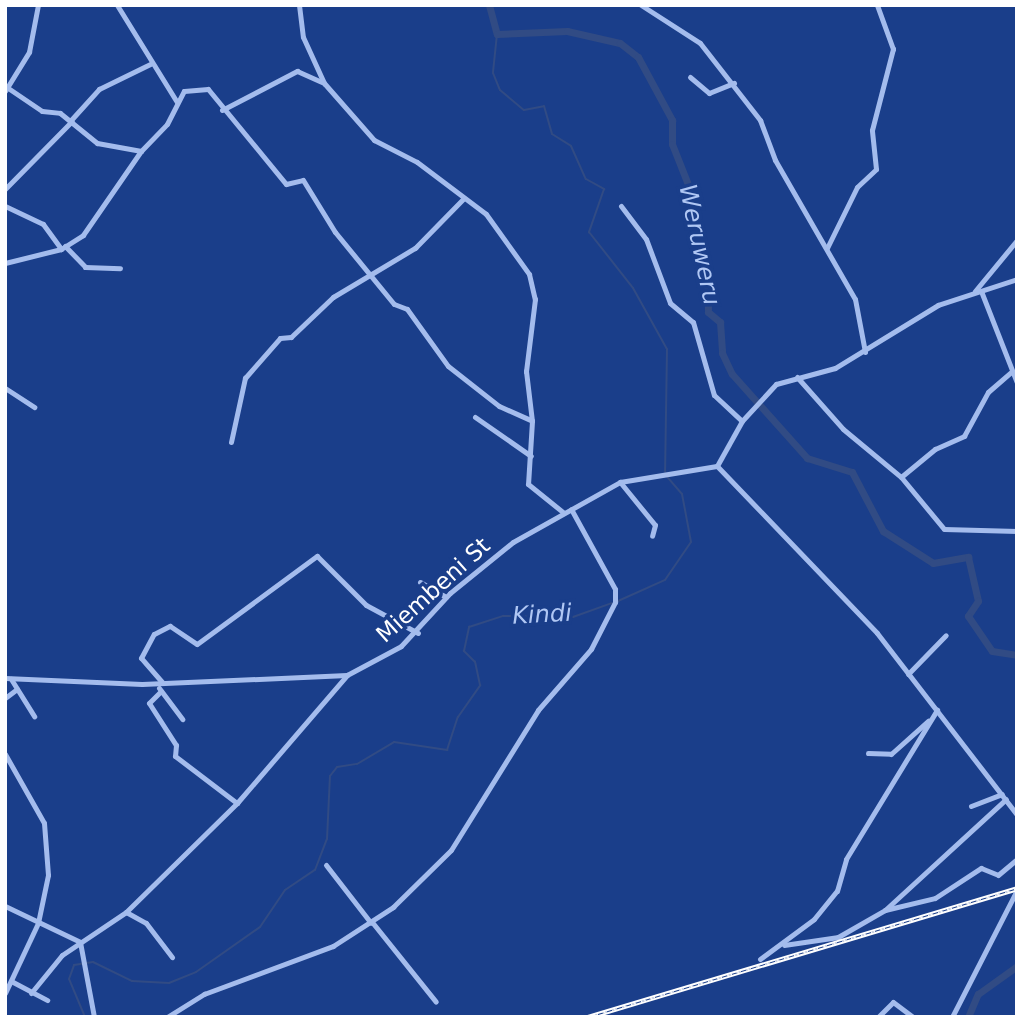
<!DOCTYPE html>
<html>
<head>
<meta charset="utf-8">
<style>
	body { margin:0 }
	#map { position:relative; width:1022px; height:1022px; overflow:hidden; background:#1a3e8a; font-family:"DejaVu Sans",sans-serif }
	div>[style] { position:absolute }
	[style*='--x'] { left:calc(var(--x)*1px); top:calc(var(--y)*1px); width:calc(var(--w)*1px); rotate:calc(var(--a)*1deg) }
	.stream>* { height:2px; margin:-1px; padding:0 1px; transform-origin:1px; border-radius:1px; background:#314b84 }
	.river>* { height:7px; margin:-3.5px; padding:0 3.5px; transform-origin:3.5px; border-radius:3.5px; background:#314b84 }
	.minor>* { height:5px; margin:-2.5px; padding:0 2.5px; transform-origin:2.5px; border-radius:2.5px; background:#a4bced }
	.rail>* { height:4.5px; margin-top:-2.25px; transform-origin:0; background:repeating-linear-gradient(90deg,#1a3e8a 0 5px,#fff 0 10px); box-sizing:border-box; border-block:2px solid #fff }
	span { translate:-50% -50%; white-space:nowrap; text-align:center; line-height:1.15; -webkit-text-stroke:7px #1a3e8a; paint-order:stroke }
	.street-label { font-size:23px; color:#fff }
	.water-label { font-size:24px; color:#b0c7f4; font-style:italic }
	.frame { position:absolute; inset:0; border:7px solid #fff; pointer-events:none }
</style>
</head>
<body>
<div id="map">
	<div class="stream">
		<i style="--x:497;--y:34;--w:39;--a:96"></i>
		<i style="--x:493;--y:73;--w:18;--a:68"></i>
		<i style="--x:500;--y:90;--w:31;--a:40"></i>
		<i style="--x:524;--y:110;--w:20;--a:-11"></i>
		<i style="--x:544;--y:106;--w:29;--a:74"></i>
		<i style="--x:552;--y:134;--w:22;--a:32"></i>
		<i style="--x:571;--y:146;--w:36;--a:66"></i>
		<i style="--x:586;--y:179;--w:21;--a:29"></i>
		<i style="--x:604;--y:189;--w:46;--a:109.2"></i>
		<i style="--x:589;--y:232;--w:71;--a:51.8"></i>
		<i style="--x:633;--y:288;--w:70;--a:60.9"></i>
		<i style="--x:667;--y:349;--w:123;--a:90.9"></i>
		<i style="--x:618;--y:601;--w:51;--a:-24.1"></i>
		<i style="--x:665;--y:580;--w:46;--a:-55.6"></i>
		<i style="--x:691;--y:542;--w:49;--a:-100.6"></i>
		<i style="--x:682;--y:494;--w:23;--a:-131"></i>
		<i style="--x:85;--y:1017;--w:41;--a:-112.8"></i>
		<i style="--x:69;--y:979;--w:15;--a:-70"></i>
		<i style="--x:74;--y:965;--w:19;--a:-9"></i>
		<i style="--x:93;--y:962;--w:43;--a:26"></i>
		<i style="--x:132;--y:981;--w:37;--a:3"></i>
		<i style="--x:169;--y:983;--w:29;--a:-22"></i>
		<i style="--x:196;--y:972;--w:78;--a:-35.1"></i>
		<i style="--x:260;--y:927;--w:45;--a:-56"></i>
		<i style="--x:285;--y:890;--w:36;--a:-34"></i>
		<i style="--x:315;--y:870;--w:33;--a:-69"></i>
		<i style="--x:327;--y:839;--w:63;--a:-87.3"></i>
		<i style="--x:330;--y:776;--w:11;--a:-52"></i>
		<i style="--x:337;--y:767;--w:20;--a:-9"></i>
		<i style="--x:357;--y:764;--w:43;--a:-30.7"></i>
		<i style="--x:394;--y:742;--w:54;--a:8.6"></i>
		<i style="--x:447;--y:750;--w:35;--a:-72"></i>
		<i style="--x:458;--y:717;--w:39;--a:-55"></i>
		<i style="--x:480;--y:685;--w:24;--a:-102"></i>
		<i style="--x:475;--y:662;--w:16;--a:-135"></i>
		<i style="--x:464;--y:651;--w:25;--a:-78"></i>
		<i style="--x:469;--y:627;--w:36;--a:-18"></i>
		<i style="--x:503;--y:616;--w:70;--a:0.8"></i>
		<i style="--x:573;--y:617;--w:41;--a:-19.7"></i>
	</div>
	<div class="river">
		<i style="--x:489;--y:5;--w:30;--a:75"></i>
		<i style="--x:497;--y:34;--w:70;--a:-2.5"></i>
		<i style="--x:567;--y:31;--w:54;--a:12.8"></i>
		<i style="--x:620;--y:43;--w:23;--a:38"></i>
		<i style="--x:638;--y:57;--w:72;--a:61.6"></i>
		<i style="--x:672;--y:120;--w:24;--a:90"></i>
		<i style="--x:672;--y:144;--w:52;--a:68.4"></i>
		<i style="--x:691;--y:192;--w:74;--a:77.5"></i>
		<i style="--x:707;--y:264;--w:48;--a:88.8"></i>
		<i style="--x:708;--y:312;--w:16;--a:40"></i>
		<i style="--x:720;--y:322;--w:31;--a:86"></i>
		<i style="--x:722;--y:353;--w:23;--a:65"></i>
		<i style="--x:732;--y:374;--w:113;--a:48.2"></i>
		<i style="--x:807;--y:458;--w:47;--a:17.3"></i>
		<i style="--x:852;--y:472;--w:67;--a:62.3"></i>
		<i style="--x:883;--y:531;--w:59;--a:32.6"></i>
		<i style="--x:933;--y:563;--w:36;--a:-10"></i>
		<i style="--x:968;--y:557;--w:45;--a:77.2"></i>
		<i style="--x:978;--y:601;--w:18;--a:124"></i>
		<i style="--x:968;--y:616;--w:42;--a:55.6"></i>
		<i style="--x:992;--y:651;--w:25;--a:9"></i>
		<i style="--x:968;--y:1017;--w:25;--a:-67"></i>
		<i style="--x:978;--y:994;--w:48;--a:-35.7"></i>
	</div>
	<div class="minor">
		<i style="--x:117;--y:5;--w:114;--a:58.3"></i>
		<i style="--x:299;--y:5;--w:32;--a:83"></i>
		<i style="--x:303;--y:37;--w:51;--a:65.5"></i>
		<i style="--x:324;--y:83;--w:76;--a:48.7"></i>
		<i style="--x:374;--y:140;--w:48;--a:27.1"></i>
		<i style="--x:417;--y:162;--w:86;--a:37"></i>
		<i style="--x:486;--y:214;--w:74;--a:54.4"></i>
		<i style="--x:529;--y:274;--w:26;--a:77"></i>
		<i style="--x:535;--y:299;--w:73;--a:97.1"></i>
		<i style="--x:526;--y:371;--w:50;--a:83.2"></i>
		<i style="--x:532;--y:421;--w:63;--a:93.6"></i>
		<i style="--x:528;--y:484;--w:46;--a:38.9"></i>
		<i style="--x:641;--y:5;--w:70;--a:32.8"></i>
		<i style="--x:700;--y:43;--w:98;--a:52.1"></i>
		<i style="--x:760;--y:120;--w:43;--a:69.4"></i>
		<i style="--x:775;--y:160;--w:160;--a:60.1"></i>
		<i style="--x:855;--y:299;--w:54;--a:79.3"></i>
		<i style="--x:690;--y:77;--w:25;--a:40"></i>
		<i style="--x:709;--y:93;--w:27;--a:-22"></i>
		<i style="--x:8;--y:88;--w:41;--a:34.1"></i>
		<i style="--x:42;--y:111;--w:18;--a:6"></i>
		<i style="--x:60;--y:113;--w:48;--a:39"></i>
		<i style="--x:97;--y:143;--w:45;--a:10.3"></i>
		<i style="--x:141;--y:151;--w:37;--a:-46"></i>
		<i style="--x:167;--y:124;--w:37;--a:-63"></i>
		<i style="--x:184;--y:91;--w:24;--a:-5"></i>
		<i style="--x:208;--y:89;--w:123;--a:50.6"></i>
		<i style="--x:286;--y:184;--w:17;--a:-13"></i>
		<i style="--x:303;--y:180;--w:61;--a:58.4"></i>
		<i style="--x:335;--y:232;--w:93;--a:50.7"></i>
		<i style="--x:394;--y:304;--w:14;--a:21"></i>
		<i style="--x:407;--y:309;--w:70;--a:54.3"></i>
		<i style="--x:448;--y:366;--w:65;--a:38.1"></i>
		<i style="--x:499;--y:406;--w:36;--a:24"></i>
		<i style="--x:5;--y:91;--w:46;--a:-58.4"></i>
		<i style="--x:29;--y:52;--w:48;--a:-79.2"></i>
		<i style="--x:222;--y:110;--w:85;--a:-27.5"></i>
		<i style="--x:297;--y:71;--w:27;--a:24"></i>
		<i style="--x:71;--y:120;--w:42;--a:-47.9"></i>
		<i style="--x:99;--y:89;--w:57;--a:-26.1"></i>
		<i style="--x:5;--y:189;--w:95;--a:-45.4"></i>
		<i style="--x:5;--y:206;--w:42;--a:25.3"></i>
		<i style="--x:43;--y:224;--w:31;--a:54"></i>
		<i style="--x:621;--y:206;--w:41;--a:52.9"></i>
		<i style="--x:646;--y:239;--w:68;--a:69.4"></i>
		<i style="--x:670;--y:303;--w:30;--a:40"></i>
		<i style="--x:693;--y:322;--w:76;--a:74"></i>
		<i style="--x:714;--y:395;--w:38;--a:43"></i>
		<i style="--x:65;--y:246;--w:29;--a:46"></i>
		<i style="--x:85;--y:267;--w:35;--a:2"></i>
		<i style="--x:827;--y:248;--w:68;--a:-63.8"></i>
		<i style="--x:857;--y:187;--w:26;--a:-43"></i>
		<i style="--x:876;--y:169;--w:39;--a:-96"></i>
		<i style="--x:872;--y:130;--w:84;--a:-75.5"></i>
		<i style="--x:893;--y:49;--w:47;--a:-110"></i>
		<i style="--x:5;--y:263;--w:58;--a:-14"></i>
		<i style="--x:61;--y:249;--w:26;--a:-32"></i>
		<i style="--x:83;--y:235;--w:102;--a:-55.4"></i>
		<i style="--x:1017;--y:279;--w:83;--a:161.8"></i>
		<i style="--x:938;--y:305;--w:121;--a:148.5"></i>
		<i style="--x:835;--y:368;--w:61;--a:164.8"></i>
		<i style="--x:776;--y:384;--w:50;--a:132.6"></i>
		<i style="--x:742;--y:421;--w:51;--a:119.1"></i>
		<i style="--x:717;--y:466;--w:231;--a:46.2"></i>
		<i style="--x:877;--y:633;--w:230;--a:52.4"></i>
		<i style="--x:975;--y:291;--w:66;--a:-50.5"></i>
		<i style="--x:981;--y:291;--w:99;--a:68.6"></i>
		<i style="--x:797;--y:377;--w:69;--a:48.5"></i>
		<i style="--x:843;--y:429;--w:75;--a:39.6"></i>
		<i style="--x:901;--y:477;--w:67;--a:50.4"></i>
		<i style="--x:944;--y:529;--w:73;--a:1.6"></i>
		<i style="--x:5;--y:388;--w:35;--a:33"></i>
		<i style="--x:475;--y:417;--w:68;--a:34.9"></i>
		<i style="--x:231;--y:442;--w:66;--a:-77.7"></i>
		<i style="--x:245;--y:378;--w:53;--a:-48.8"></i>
		<i style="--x:280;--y:338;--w:11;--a:-5"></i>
		<i style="--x:291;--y:337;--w:58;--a:-43.6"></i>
		<i style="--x:333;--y:297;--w:96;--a:-30.9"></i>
		<i style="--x:415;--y:248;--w:70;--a:-45.6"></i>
		<i style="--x:901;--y:477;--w:44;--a:-39.5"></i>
		<i style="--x:935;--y:449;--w:32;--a:-24"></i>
		<i style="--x:964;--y:436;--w:50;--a:-61.4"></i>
		<i style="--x:988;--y:392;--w:30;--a:-41"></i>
		<i style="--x:620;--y:482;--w:55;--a:50.9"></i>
		<i style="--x:655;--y:525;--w:11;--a:105"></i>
		<i style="--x:420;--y:582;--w:30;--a:30"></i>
		<i style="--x:908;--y:674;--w:54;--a:-45.7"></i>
		<i style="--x:5;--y:678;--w:137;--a:2.5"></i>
		<i style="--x:142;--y:684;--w:205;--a:-2.5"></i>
		<i style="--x:347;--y:675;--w:61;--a:-28.2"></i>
		<i style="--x:401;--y:646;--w:72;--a:-47.2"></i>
		<i style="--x:450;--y:593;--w:81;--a:-39"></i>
		<i style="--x:513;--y:542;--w:123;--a:-29.3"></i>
		<i style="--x:620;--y:482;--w:98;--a:-9.4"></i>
		<i style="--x:11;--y:679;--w:44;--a:58.1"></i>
		<i style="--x:162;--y:682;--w:32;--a:-131"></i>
		<i style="--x:141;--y:658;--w:27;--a:-62"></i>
		<i style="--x:154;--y:634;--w:18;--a:-27"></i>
		<i style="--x:170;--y:626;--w:32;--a:34"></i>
		<i style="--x:197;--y:644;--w:149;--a:-36.3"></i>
		<i style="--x:317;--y:556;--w:69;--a:45"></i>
		<i style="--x:366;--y:605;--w:59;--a:28.3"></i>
		<i style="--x:159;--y:688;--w:39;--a:53"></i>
		<i style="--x:161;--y:691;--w:17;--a:135"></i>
		<i style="--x:149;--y:703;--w:50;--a:57.3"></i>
		<i style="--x:176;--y:745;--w:11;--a:95"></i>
		<i style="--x:175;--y:756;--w:78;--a:37.2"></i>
		<i style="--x:5;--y:698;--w:15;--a:-37"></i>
		<i style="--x:868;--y:753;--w:23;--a:2"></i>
		<i style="--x:891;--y:754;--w:50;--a:-41.7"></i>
		<i style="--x:5;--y:754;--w:79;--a:60.5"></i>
		<i style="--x:44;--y:823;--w:52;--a:85.6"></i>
		<i style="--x:48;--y:875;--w:49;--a:101.8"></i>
		<i style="--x:38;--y:923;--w:77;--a:115.2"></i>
		<i style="--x:971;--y:806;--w:33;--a:-21"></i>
		<i style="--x:1017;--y:851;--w:14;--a:90"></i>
		<i style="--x:326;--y:865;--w:73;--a:52.2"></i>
		<i style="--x:5;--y:906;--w:83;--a:25.6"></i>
		<i style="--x:80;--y:942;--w:76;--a:79.4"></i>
		<i style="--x:885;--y:910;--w:164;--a:-42.5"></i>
		<i style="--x:126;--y:912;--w:23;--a:29"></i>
		<i style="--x:146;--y:923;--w:43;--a:52.6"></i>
		<i style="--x:372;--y:922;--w:102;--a:51.3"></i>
		<i style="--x:784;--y:945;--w:55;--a:-8.4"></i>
		<i style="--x:838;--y:937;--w:54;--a:-29.9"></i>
		<i style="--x:885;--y:910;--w:51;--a:-13.5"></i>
		<i style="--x:935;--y:898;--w:55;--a:-33.1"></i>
		<i style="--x:981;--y:868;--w:18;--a:22"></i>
		<i style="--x:998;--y:875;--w:23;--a:-40"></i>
		<i style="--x:760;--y:959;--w:67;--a:-36.5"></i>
		<i style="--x:814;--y:919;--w:36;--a:-51"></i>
		<i style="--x:837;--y:891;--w:33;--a:-74"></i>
		<i style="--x:846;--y:859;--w:175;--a:-58.6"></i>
		<i style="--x:11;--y:981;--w:41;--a:27.8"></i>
		<i style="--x:31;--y:993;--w:49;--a:-50.8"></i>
		<i style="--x:62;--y:955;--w:77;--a:-33.9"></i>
		<i style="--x:126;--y:912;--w:156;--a:-44.5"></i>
		<i style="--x:237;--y:803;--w:169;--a:-49.3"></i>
		<i style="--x:167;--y:1017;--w:44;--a:-31.9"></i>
		<i style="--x:204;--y:994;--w:138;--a:-20.4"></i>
		<i style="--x:333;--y:946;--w:72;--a:-33"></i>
		<i style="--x:393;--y:907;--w:81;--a:-44.5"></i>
		<i style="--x:451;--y:850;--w:165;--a:-58.1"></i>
		<i style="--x:538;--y:710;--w:81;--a:-49"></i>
		<i style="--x:591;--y:649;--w:53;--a:-62.9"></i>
		<i style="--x:615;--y:602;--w:13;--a:-90"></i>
		<i style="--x:615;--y:589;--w:91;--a:-118.8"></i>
		<i style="--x:878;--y:1017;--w:21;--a:-45"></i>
		<i style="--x:893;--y:1002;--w:25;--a:37"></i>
		<i style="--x:952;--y:1017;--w:143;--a:-62.9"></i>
	</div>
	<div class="rail">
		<i style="--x:588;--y:1017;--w:448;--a:-16.7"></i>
	</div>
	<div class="street-label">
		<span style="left:433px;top:590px;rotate:-42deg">Miembeni St</span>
	</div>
	<div class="water-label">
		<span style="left:699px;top:245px;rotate:78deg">Weruweru</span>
		<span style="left:542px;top:615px;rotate:-3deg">Kindi</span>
	</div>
	<div class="frame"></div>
</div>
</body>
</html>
